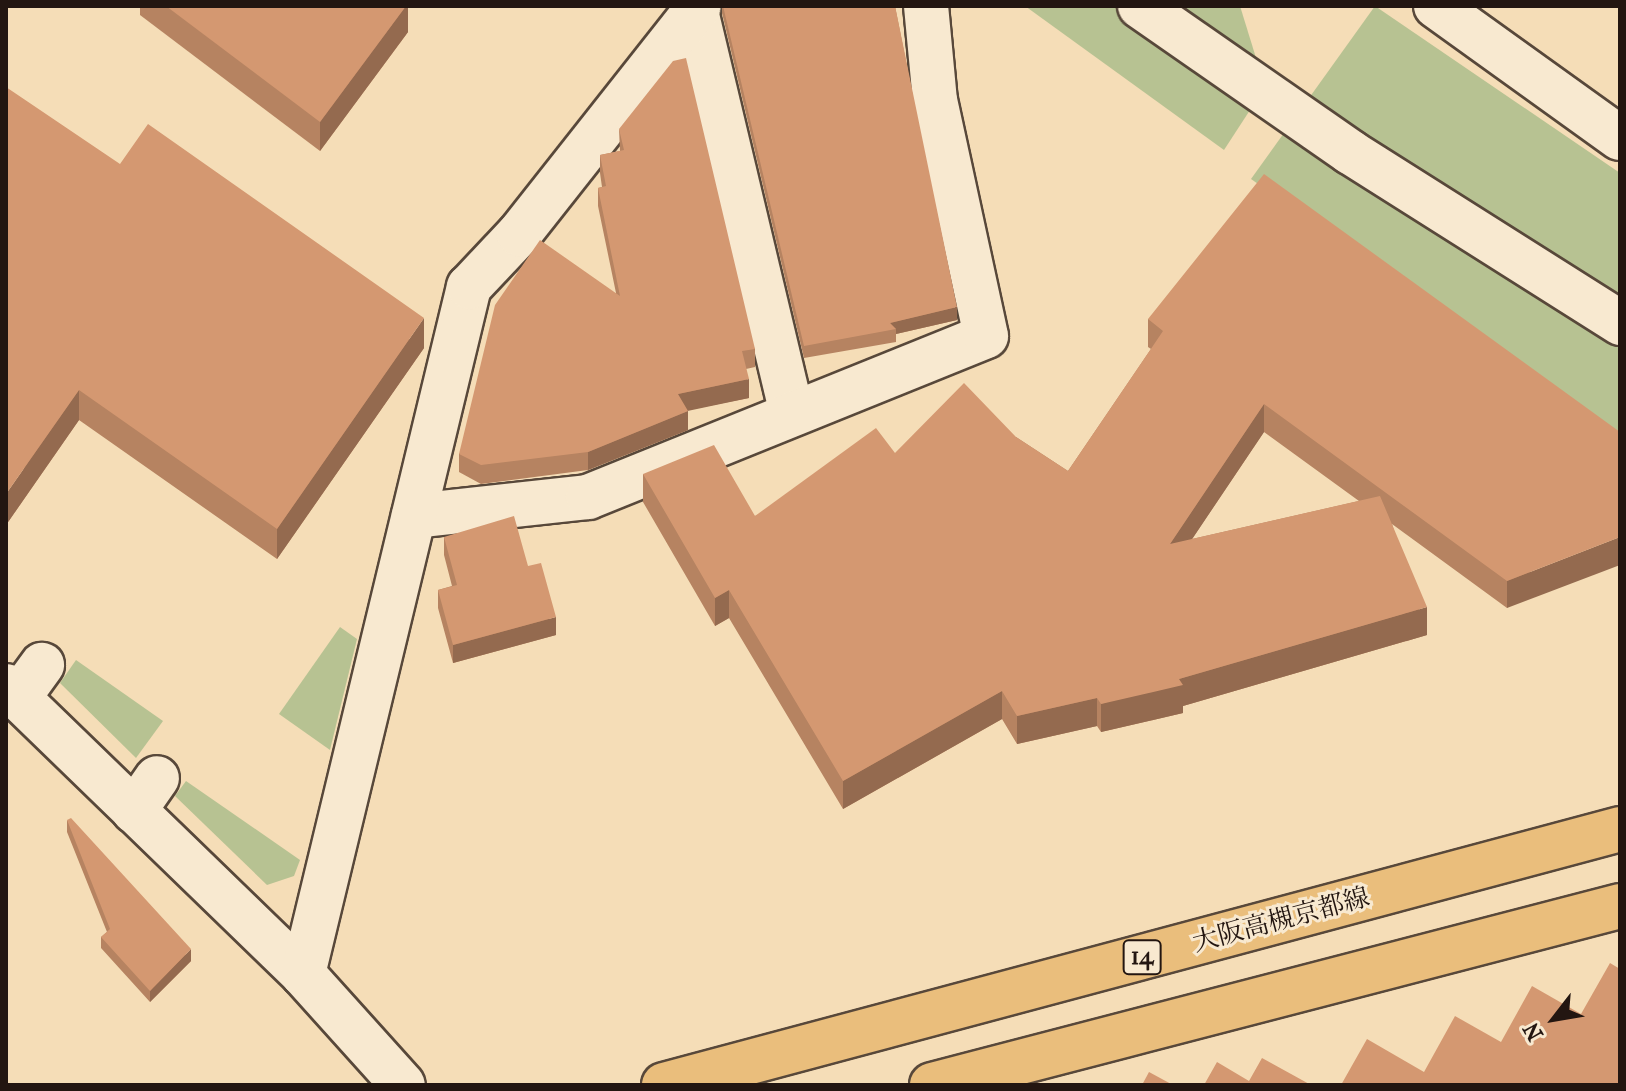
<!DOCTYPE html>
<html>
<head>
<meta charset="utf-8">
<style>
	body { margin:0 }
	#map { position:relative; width:1626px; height:1091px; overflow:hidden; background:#f5ddb7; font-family:"IM FELL French Canon","Noto Serif JP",serif }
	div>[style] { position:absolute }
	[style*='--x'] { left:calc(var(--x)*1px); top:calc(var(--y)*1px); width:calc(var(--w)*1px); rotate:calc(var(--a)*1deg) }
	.green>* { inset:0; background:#b7c292 }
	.roads { filter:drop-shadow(2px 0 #58483a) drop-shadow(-2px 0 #58483a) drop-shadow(0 2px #58483a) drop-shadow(0 -2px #58483a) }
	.minor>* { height:44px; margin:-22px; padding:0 22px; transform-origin:22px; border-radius:22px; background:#f8e9d0 }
	.major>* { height:44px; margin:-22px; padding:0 22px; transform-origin:22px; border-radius:22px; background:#eabe7c }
	.wall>* { inset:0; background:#b68361 }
	.shaded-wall>* { inset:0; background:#946a4f }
	.building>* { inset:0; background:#d49871 }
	span { translate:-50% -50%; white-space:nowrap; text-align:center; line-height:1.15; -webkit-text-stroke:6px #f8e9d0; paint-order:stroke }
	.shield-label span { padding:2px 6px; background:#f8e9d0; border:2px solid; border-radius:6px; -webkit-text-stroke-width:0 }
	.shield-label { font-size:24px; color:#231611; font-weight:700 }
	.street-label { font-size:26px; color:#231611 }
	.frame { position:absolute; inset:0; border:8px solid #231611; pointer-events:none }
	.north { position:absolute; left:1514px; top:979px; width:80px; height:80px; -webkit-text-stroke:6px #f8e9d0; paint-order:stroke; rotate:239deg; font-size:22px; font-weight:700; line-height:32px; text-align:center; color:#231611 }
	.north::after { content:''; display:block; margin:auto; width:28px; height:36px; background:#231611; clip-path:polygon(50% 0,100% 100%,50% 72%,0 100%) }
</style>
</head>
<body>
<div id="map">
	<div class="green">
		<i style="clip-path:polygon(1025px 6px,1240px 6px,1265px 87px,1224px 150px)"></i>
		<i style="clip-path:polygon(1375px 6px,1620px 173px,1620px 440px,1251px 179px)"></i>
		<i style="clip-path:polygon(340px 627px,357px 639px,330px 750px,279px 714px)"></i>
		<i style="clip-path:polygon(76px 660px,163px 721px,136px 758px,60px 683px)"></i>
		<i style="clip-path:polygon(186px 781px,300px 860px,294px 876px,267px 885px,175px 796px)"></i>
	</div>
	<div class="roads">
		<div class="minor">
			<i style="--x:1140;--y:6;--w:256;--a:34.8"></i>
			<i style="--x:1350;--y:152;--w:320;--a:32.3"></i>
			<i style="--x:1436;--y:6;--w:226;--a:35.7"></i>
			<i style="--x:696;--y:11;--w:411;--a:76.6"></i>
			<i style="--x:414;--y:516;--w:175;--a:-6.2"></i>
			<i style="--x:588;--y:497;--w:429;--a:-22"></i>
			<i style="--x:986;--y:336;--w:240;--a:-102.2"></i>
			<i style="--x:935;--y:101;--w:95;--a:-95.4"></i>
			<i style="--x:6;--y:686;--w:414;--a:44.1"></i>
			<i style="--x:303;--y:974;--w:149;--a:48"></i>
			<i style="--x:18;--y:698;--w:41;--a:-54"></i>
			<i style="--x:134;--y:811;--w:40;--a:-55.1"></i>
			<i style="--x:303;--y:974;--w:707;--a:-76.42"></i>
			<i style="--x:469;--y:287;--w:73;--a:-46.7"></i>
			<i style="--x:519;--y:234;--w:290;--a:-51.7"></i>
		</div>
		<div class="major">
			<i style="--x:664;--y:1085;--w:990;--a:-14.99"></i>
			<i style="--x:932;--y:1085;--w:711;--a:-14.58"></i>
		</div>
	</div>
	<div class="wall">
		<i style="clip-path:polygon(140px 6px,408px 6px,408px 32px,320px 151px,140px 15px)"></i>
		<i style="clip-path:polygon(722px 6px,895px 6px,957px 320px,896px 334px,896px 342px,804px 358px,722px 13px)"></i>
		<i style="clip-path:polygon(619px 129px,755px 349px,755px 367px,746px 369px,749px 398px,688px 410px,688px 430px,588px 470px,481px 484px,459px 472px,459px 454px,616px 293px,598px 206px,598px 188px,602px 187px,600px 173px,600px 155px,620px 151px)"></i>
		<i style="clip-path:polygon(120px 164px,424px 348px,277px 559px,79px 420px,6px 525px)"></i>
		<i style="clip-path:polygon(evenodd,1148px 319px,1620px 432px,1507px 608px,1392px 524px,1427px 635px,1183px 706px,1183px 713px,1101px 732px,1097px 726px,1017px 744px,1002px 719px,843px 809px,729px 618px,715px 626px,643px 502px,643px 474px,755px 516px,895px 453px,1016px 437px,1068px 471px,1151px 349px,1148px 347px,1148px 319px,1264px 432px,1359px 501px,1192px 539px,1264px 432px)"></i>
		<i style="clip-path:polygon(444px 537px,528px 566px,556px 635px,453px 663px,438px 608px,438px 590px,452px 586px,444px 555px)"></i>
		<i style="clip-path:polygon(67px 820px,191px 961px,150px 1002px,101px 948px,101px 937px,107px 932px,67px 832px)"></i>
	</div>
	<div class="shaded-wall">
		<i style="clip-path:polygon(406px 6px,408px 6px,408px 32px,320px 151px,320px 122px)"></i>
		<i style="clip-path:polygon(957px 307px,957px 320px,896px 334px,896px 329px,890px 323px)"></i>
		<i style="clip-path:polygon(424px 318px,424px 348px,277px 559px,277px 529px)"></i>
		<i style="clip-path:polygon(749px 379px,749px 398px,678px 413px,678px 394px)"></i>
		<i style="clip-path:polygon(79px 390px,79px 420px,6px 525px,6px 494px)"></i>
		<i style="clip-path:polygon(1264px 404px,1264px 432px,1170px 572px,1170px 544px)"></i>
		<i style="clip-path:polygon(688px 411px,688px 430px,588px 470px,588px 452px)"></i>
		<i style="clip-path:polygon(1620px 537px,1620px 565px,1507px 608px,1507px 581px)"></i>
		<i style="clip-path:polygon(729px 590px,729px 618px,715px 626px,715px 598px)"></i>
		<i style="clip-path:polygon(1427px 607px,1427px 635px,1183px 706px,1183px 713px,1101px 732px,1101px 704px,1179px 679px)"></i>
		<i style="clip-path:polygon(556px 617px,556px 635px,453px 663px,453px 645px)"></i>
		<i style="clip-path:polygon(1002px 691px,1002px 719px,843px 809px,843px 781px)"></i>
		<i style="clip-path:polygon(1097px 698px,1097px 726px,1017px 744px,1017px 716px)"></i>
		<i style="clip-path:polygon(191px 949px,191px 961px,150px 1002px,150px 991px)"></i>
	</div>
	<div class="building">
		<i style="clip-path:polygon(166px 6px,406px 6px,320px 122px)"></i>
		<i style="clip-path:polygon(723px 6px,895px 6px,957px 307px,890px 323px,896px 329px,804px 346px)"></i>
		<i style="clip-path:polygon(686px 58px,755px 349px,742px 351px,749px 379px,678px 394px,688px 411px,588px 452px,481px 465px,459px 454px,495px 305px,540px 240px,620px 296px,598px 188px,606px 186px,600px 155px,624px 150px,619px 129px,673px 61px)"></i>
		<i style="clip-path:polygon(6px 87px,120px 164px,148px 124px,424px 318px,277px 529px,79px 390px,6px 494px)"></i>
		<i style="clip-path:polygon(1264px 174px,1620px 432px,1620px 537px,1507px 581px,1264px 404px,1170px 544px,1380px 496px,1427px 607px,1179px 679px,1183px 685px,1101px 704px,1097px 698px,1017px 716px,1002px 691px,843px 781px,729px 590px,715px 598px,643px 474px,714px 445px,755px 516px,876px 428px,895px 453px,964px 383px,1016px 437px,1068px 471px,1163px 331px,1148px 319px)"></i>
		<i style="clip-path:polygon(514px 516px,528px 566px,541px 563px,556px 617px,453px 645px,438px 590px,457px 585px,444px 537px)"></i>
		<i style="clip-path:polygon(71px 818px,191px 949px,150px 991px,101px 937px,110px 929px,67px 820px)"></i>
		<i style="clip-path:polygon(1610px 963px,1620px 969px,1620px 1085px,1341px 1085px,1367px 1039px,1424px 1072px,1455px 1016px,1501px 1042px,1532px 986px,1581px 1014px)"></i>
		<i style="clip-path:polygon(1262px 1058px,1311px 1085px,1204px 1085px,1217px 1062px,1249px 1081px)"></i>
		<i style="clip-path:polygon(1149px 1072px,1173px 1085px,1142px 1085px)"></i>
	</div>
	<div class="shield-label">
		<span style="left:1142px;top:957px">14</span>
	</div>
	<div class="street-label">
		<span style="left:1281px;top:920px;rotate:-15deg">大阪高槻京都線</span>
	</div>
	<div class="frame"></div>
	<div class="north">N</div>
</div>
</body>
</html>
